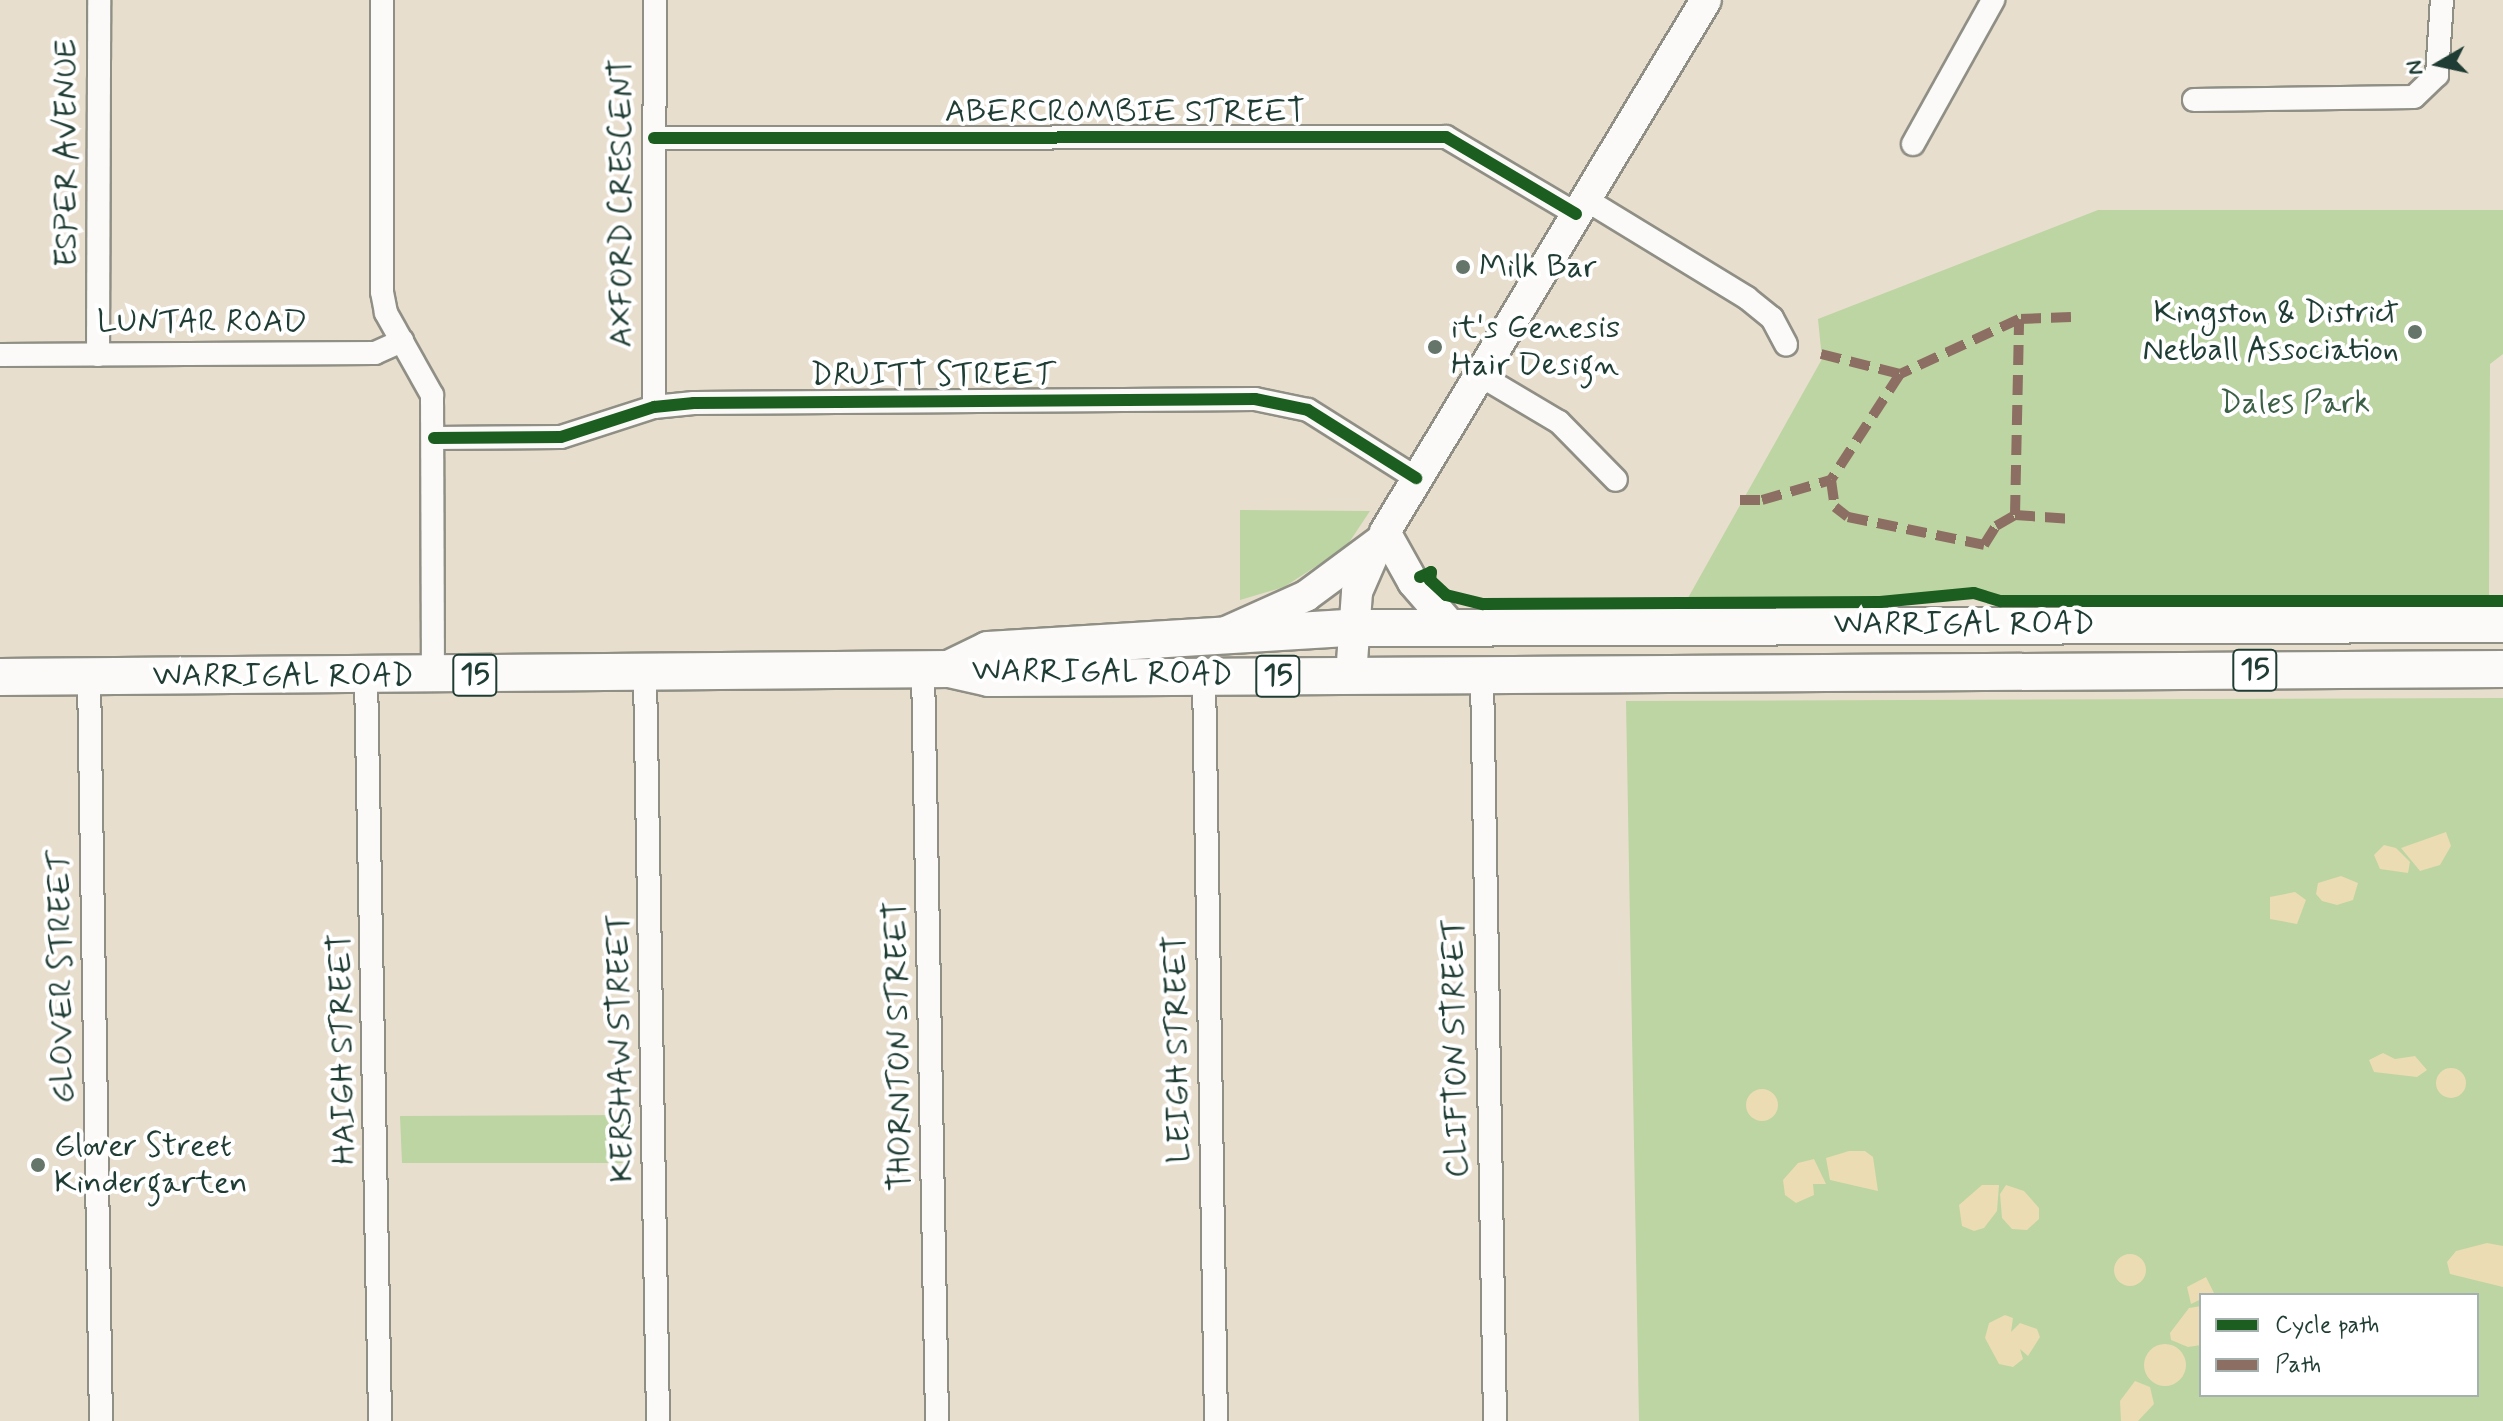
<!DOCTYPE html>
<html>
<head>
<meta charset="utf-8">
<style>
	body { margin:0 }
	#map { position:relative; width:2503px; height:1421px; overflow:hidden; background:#e8dece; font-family:Mynerve,sans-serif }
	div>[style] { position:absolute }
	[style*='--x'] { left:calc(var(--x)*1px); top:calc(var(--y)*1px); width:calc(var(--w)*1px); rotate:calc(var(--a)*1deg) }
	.green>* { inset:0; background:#bcd5a2 }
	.sand>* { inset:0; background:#ebdcb4 }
	.round { border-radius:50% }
	.roads { filter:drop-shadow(2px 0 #8f8f85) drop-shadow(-2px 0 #8f8f85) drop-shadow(0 2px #8f8f85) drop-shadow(0 -2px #8f8f85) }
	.minor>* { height:22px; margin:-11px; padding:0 11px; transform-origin:11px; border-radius:11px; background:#fcfaf8 }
	.secondary>* { height:30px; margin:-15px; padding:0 15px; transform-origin:15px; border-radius:15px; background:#fcfaf8 }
	.trunk>* { height:36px; margin:-18px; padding:0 18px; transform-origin:18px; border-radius:18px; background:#fcfaf8 }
	.quiet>* { height:10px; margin-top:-5px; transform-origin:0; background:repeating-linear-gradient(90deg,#8d6e63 0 20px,transparent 0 30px) }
	.cycleway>* { height:12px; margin:-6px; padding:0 6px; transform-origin:6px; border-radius:6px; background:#1b5e20 }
	.dots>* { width:22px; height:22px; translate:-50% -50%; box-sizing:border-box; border:4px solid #fff; border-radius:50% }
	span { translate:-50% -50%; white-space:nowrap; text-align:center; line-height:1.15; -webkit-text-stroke:8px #fff; paint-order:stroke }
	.shield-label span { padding:2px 6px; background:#fff; border:2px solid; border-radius:6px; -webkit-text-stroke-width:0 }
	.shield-label { font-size:30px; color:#1f3d34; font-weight:700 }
	.street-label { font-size:32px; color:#1f3d34 }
	.poi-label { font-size:32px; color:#1f3d34 }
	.left { translate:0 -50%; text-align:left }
	.right { translate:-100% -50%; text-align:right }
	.park-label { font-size:32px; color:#3d6146 }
	.legend { position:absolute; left:2199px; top:1293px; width:280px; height:104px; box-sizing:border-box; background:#fff; border:2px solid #a5b1ae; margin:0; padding:10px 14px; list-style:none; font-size:24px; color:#1f3d34 }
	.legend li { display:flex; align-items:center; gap:16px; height:40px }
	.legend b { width:40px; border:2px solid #a5b1ae }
	.north { position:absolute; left:2399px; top:24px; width:80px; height:80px; -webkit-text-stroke:6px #fff; paint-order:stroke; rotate:261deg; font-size:22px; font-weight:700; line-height:32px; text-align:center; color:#1f3d34 }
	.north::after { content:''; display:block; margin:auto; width:28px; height:36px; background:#1f3d34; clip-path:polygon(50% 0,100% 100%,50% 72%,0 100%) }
</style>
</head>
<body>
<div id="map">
	<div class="green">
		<i style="clip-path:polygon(2098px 210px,2503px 210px,2503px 354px,2490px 364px,2489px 597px,1688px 598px,1822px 359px,1818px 319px)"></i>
		<i style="clip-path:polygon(1240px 510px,1370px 511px,1346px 547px,1284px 587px,1240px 600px)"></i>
		<i style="clip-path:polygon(evenodd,2503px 698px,2503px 1421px,1639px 1421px,1626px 701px,2503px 698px,2201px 1295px,2477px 1295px,2477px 1395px,2201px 1395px,2201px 1295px)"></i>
		<i style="clip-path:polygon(631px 1115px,631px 1163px,402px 1163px,400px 1116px)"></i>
	</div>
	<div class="sand">
		<i style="clip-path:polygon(2446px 832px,2451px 846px,2440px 865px,2420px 871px,2401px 848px)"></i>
		<i style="clip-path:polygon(2384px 845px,2396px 848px,2410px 862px,2408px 873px,2380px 869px,2374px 855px)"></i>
		<i style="clip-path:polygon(2341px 876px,2358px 883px,2353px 900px,2337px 905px,2322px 901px,2316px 894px,2318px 883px)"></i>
		<i style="clip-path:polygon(2295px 892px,2306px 900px,2297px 924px,2270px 919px,2270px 897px)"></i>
		<i style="clip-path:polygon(2383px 1053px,2395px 1059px,2415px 1056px,2427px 1070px,2417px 1077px,2374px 1072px,2369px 1060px)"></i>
		<i class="round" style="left:2436px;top:1068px;width:30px;height:30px"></i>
		<i class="round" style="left:1746px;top:1089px;width:32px;height:32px"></i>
		<i style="clip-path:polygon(1849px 1151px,1865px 1151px,1873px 1157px,1878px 1191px,1830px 1180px,1826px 1158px)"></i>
		<i style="clip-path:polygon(1814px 1159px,1826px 1184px,1813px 1184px,1814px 1195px,1796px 1203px,1785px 1195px,1783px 1180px,1798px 1163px)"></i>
		<i style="clip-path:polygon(1982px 1185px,1999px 1185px,1997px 1211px,1984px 1228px,1974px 1231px,1962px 1226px,1959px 1205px)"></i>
		<i style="clip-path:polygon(2006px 1185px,2024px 1191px,2039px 1208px,2039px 1219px,2027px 1230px,2012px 1229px,2002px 1218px,2000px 1194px)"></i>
		<i style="clip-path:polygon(2487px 1243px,2503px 1246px,2503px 1287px,2450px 1274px,2447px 1262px,2456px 1251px)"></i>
		<i class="round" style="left:2114px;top:1254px;width:32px;height:32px"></i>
		<i style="clip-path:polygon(2206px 1277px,2214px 1293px,2191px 1304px,2187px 1287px)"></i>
		<i style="clip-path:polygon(2201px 1306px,2201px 1345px,2188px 1347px,2171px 1340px,2170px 1333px,2189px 1308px)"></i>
		<i style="clip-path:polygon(2005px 1315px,2013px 1318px,2011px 1332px,2020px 1323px,2037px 1329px,2040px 1337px,2028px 1356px,2020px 1349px,2023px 1359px,2013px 1367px,1999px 1364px,1985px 1338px,1989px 1323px)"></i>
		<i class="round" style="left:2144px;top:1344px;width:42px;height:42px"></i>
		<i style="clip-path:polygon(2135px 1381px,2150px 1387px,2154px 1404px,2138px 1421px,2121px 1421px,2120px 1401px)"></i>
	</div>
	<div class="roads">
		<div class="minor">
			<i style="--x:382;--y:0;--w:292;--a:90"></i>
			<i style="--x:382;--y:292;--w:21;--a:79"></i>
			<i style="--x:386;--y:313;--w:94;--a:60.7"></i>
			<i style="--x:432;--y:395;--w:280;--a:89.8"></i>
			<i style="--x:2194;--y:100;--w:220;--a:-0.8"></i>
			<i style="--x:2414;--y:97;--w:32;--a:-44"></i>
			<i style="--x:2437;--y:75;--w:75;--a:-86.2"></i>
			<i style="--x:654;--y:138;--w:792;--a:-0.07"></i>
			<i style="--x:1446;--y:137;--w:151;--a:30.6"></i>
			<i style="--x:1913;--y:144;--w:165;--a:-60.9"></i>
			<i style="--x:1585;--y:199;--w:190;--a:31.4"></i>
			<i style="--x:1747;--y:298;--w:32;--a:39"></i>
			<i style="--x:1772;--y:318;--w:30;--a:62"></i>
			<i style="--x:0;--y:355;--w:375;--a:-0.3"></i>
			<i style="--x:375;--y:353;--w:30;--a:-24"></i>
			<i style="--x:98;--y:355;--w:355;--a:-89.8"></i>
			<i style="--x:1478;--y:374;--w:94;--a:30.7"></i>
			<i style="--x:1559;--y:422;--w:81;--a:45.5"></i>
			<i style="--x:654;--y:407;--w:407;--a:-89.9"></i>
			<i style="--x:434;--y:438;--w:127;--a:-0.5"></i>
			<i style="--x:561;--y:437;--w:98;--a:-17.9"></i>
			<i style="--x:654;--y:407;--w:40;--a:-5.7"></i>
			<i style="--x:694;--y:403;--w:561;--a:-0.41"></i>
			<i style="--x:1255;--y:399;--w:54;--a:11.7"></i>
			<i style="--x:1308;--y:410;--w:128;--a:32.2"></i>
			<i style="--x:923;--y:669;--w:752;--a:88.93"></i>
			<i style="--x:645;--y:674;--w:747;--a:89"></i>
			<i style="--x:366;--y:675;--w:746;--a:88.92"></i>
			<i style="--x:1482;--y:675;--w:746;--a:89"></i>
			<i style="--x:89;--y:676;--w:745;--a:89.08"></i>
			<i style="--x:1204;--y:676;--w:745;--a:89.08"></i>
		</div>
		<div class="secondary">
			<i style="--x:1451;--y:626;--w:58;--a:-130.8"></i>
			<i style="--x:1413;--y:582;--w:57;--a:-119.2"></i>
			<i style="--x:1385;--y:532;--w:621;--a:-58.89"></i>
			<i style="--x:1226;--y:632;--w:88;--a:-24.2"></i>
			<i style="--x:1306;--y:596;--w:91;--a:-36.5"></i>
			<i style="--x:1351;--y:676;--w:84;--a:-85.9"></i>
			<i style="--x:1357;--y:592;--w:52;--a:-66.4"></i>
		</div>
		<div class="trunk">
			<i style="--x:949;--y:669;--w:43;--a:-26"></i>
			<i style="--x:988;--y:650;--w:363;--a:-3.5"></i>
			<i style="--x:1350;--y:628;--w:1153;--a:-0.2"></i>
			<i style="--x:0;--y:677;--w:949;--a:-0.48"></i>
			<i style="--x:949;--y:669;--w:41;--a:12.7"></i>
			<i style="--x:989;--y:678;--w:1514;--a:-0.34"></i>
		</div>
	</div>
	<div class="quiet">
		<i style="--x:2071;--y:317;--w:52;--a:177.8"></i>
		<i style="--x:2019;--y:319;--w:131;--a:155.2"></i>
		<i style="--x:1900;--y:374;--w:126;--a:123.1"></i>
		<i style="--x:1831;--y:480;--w:27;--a:82"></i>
		<i style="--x:1835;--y:507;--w:16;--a:38"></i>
		<i style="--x:1848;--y:517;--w:139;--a:11.6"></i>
		<i style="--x:1984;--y:545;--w:22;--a:-58"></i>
		<i style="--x:1996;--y:526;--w:22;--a:-30"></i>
		<i style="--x:2015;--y:515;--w:57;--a:4"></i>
		<i style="--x:1821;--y:354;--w:81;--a:14.2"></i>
		<i style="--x:1740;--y:500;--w:22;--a:0"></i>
		<i style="--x:1762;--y:500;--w:72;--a:-16.2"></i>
		<i style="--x:2015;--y:515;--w:196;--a:-88.8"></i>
	</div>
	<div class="cycleway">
		<i style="--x:654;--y:138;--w:792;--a:-0.07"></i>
		<i style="--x:1446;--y:137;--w:151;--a:30.6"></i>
		<i style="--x:434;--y:438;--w:127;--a:-0.5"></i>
		<i style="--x:561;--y:437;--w:98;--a:-17.9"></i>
		<i style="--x:654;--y:407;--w:40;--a:-5.7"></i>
		<i style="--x:694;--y:403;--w:561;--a:-0.41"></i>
		<i style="--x:1255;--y:399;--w:54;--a:11.7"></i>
		<i style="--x:1308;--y:410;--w:128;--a:32.2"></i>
		<i style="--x:1420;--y:577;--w:12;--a:-24"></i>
		<i style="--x:1431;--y:572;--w:8;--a:97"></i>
		<i style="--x:1430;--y:580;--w:22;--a:43"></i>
		<i style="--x:1446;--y:595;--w:38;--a:14"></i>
		<i style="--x:1483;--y:604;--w:397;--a:-0.3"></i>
		<i style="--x:1880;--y:602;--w:94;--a:-5.5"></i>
		<i style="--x:1974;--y:593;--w:28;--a:17"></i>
		<i style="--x:2001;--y:601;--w:502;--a:0"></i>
	</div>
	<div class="dots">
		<i style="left:1463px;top:267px;background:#65756a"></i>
		<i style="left:2415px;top:332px;background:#65756a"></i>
		<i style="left:1435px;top:347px;background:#65756a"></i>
		<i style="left:38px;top:1165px;background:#65756a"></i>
	</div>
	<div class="shield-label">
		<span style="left:2255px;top:670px">15</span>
		<span style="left:475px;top:675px">15</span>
		<span style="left:1278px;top:676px">15</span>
	</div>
	<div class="street-label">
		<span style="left:1125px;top:112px">ABERCROMBIE STREET</span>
		<span style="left:67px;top:153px;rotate:-90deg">ESPER AVENUE</span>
		<span style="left:622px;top:203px;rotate:-90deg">AXFORD CRESCENT</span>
		<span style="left:202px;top:322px">LUNTAR ROAD</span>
		<span style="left:933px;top:375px">DRUITT STREET</span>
		<span style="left:1964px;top:624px">WARRIGAL ROAD</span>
		<span style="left:1102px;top:673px;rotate:1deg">WARRIGAL ROAD</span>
		<span style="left:283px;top:676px">WARRIGAL ROAD</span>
		<span style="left:62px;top:977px;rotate:-91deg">GLOVER STREET</span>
		<span style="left:899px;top:1046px;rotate:-91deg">THORNTON STREET</span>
		<span style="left:621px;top:1048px;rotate:-91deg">KERSHAW STREET</span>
		<span style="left:1456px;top:1048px;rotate:-91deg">CLIFTON STREET</span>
		<span style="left:343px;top:1049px;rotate:-91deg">HAIGH STREET</span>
		<span style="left:1178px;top:1049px;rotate:-91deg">LEIGH STREET</span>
	</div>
	<div class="poi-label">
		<span class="left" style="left:1479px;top:267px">Milk Bar</span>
		<span class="right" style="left:2399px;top:332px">Kingston &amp; District<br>Netball Association</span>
		<span class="left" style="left:1451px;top:347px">it's Genesis<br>Hair Design</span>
		<span class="left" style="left:54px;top:1165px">Glover Street<br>Kindergarten</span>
	</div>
	<div class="park-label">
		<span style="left:2295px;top:403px">Dales Park</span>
	</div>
	<ul class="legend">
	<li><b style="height:10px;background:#1b5e20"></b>Cycle path</li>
	<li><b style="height:10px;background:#8d6e63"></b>Path</li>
	</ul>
	<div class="north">N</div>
</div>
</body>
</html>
